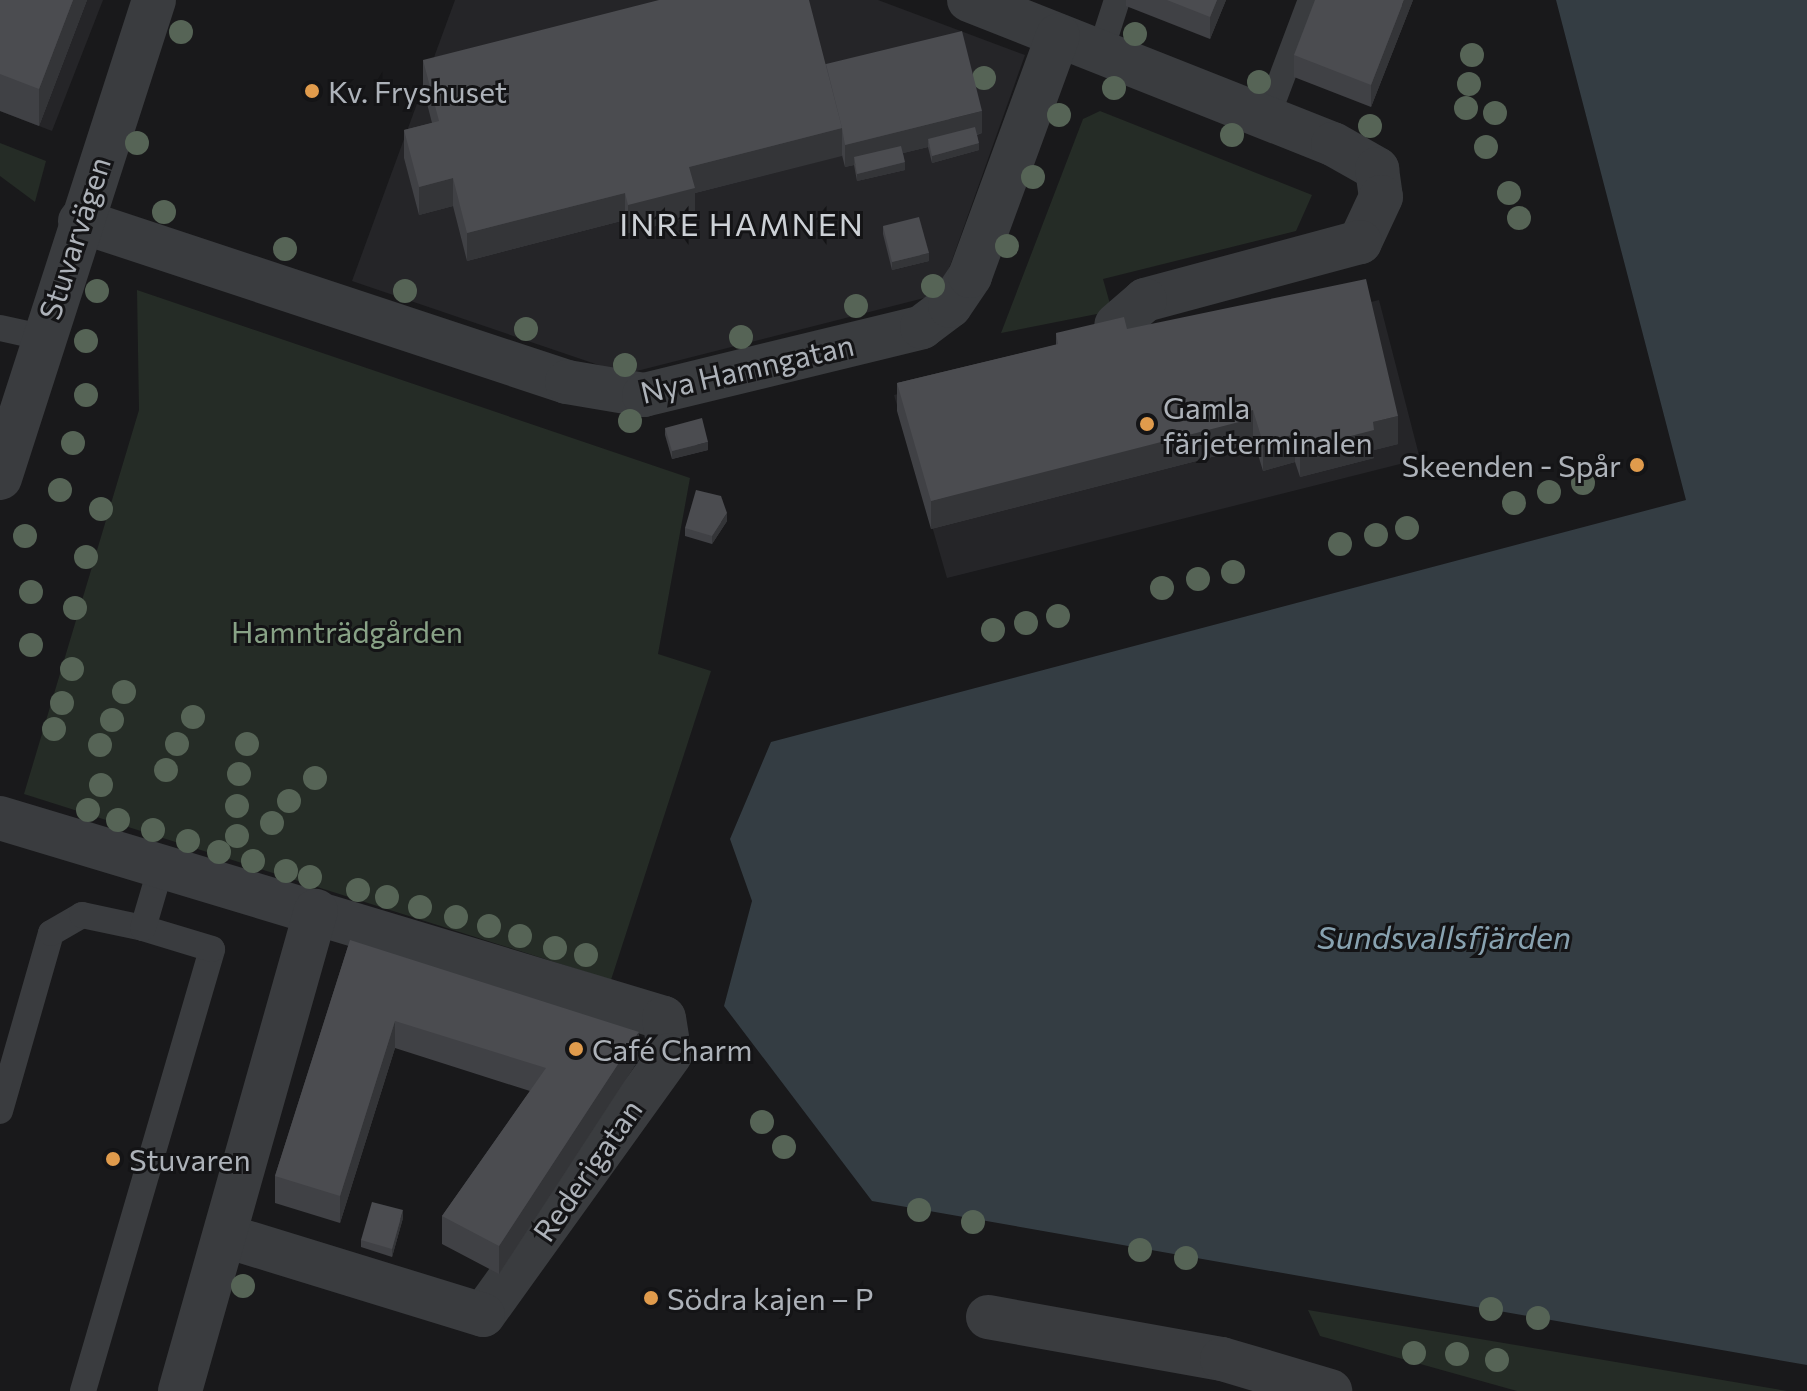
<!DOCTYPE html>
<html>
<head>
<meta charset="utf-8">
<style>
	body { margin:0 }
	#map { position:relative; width:1807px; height:1391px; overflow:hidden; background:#19191b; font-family:Commissioner,sans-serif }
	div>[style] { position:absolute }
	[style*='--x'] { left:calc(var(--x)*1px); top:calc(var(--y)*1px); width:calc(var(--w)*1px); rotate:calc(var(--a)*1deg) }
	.built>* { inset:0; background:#252528 }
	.green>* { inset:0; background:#252c26 }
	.water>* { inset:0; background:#343d43 }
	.service>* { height:26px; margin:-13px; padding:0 13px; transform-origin:13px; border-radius:13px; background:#3a3c3f }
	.minor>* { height:44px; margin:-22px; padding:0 22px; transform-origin:22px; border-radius:22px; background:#3a3c3f }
	.trees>* { width:24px; height:24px; margin:-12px; border-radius:50%; background:#566456 }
	.wall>* { inset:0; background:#404145 }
	.shaded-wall>* { inset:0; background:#343538 }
	.building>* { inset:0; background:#4b4c50 }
	.dots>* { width:22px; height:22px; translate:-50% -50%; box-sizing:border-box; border:4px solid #141416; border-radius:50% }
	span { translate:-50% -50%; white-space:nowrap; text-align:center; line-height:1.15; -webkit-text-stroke:6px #141416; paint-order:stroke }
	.poi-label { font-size:30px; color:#adb2b9 }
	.left { translate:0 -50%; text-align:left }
	.right { translate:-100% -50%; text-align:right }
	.street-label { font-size:30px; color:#adb2b9 }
	.park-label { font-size:30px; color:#88a286 }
	.neighbourhood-label { font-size:32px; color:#cdd1d6; letter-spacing:2px }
	.water-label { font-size:32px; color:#88a2b0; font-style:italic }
</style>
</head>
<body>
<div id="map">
	<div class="built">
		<i style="clip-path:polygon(0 0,103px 0,52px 131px,0 111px)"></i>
		<i style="clip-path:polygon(455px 0,878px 0,1025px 55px,940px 294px,625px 374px,352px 281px)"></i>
		<i style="clip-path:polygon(1379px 300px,1420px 459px,947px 578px,894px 395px,1121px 341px,1274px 326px)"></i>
	</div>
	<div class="green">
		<i style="clip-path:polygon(1100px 111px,1312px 195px,1296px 231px,1103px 279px,1112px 311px,1001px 333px,1083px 119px)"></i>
		<i style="clip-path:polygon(0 143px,46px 161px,35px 202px,0 176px)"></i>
		<i style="clip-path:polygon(137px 290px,690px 478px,658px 654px,711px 671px,611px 980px,24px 794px,139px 410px)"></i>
		<i style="clip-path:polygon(1308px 1310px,1787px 1391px,1517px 1391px,1320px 1336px)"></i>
	</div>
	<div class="water">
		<i style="clip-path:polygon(1556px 0,1807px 0,1807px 1365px,872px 1201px,724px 1006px,752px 901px,730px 839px,771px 742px,1686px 500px)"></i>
	</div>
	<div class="service">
		<i style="--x:1100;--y:53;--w:56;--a:-72.2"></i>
		<i style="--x:1267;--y:117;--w:125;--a:-69.4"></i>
		<i style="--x:0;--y:328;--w:42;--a:12.4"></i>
		<i style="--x:0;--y:1111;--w:185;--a:-74"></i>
		<i style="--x:51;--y:933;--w:36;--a:-30"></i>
		<i style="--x:82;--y:915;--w:62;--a:12"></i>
		<i style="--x:83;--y:1391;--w:460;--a:-73.7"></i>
		<i style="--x:212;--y:949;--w:72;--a:-163.1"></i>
		<i style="--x:143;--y:928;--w:64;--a:-73.6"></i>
	</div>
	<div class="minor">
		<i style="--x:969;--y:0;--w:391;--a:21.6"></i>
		<i style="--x:1333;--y:144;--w:51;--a:29.6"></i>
		<i style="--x:1377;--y:169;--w:28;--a:82"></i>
		<i style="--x:1381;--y:197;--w:50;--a:115"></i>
		<i style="--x:1360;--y:242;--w:223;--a:164.9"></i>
		<i style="--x:1145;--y:300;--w:38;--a:139"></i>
		<i style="--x:80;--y:221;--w:513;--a:18.29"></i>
		<i style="--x:567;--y:382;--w:78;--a:9.6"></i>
		<i style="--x:644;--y:395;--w:286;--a:-13.7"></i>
		<i style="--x:922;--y:327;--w:35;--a:-37"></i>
		<i style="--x:950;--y:306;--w:36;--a:-56"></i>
		<i style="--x:970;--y:276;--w:256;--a:-69.9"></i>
		<i style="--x:0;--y:478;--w:502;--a:-72.14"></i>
		<i style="--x:0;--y:818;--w:693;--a:16.76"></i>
		<i style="--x:664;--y:1018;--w:37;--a:81"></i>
		<i style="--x:670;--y:1055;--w:320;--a:125.7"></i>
		<i style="--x:483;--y:1315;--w:269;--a:-162.9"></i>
		<i style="--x:988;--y:1317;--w:238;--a:10.2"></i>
		<i style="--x:1222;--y:1359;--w:113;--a:16.5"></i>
		<i style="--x:180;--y:1391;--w:499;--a:-74.2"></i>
	</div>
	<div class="trees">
		<i style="left:181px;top:32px"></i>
		<i style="left:1135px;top:34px"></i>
		<i style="left:1472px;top:55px"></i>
		<i style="left:984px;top:78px"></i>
		<i style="left:1259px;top:82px"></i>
		<i style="left:1469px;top:84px"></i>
		<i style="left:1114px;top:88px"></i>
		<i style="left:1466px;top:108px"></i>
		<i style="left:1495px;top:113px"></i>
		<i style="left:1059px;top:115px"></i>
		<i style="left:1370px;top:126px"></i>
		<i style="left:1232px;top:135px"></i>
		<i style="left:137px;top:143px"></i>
		<i style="left:1486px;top:147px"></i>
		<i style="left:1033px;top:177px"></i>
		<i style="left:1509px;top:193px"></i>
		<i style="left:164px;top:212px"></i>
		<i style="left:1519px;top:218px"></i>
		<i style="left:1007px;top:246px"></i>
		<i style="left:285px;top:249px"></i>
		<i style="left:933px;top:286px"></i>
		<i style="left:97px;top:291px"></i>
		<i style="left:405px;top:291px"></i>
		<i style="left:856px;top:306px"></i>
		<i style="left:526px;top:329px"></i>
		<i style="left:741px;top:337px"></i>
		<i style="left:86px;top:341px"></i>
		<i style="left:625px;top:365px"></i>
		<i style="left:86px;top:395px"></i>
		<i style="left:630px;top:421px"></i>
		<i style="left:73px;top:443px"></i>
		<i style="left:1583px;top:483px"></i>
		<i style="left:60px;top:490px"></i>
		<i style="left:1549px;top:492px"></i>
		<i style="left:1514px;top:503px"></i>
		<i style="left:101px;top:509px"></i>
		<i style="left:1407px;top:528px"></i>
		<i style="left:1376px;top:535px"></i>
		<i style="left:25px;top:536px"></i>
		<i style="left:1340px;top:544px"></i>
		<i style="left:86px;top:557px"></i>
		<i style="left:1233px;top:572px"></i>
		<i style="left:1198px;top:579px"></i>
		<i style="left:1162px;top:588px"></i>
		<i style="left:31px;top:592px"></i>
		<i style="left:75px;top:608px"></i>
		<i style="left:1058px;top:616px"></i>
		<i style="left:1026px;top:623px"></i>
		<i style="left:993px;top:630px"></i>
		<i style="left:31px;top:645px"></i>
		<i style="left:72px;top:669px"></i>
		<i style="left:124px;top:692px"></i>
		<i style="left:62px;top:703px"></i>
		<i style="left:193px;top:717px"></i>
		<i style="left:112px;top:720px"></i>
		<i style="left:54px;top:729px"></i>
		<i style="left:177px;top:744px"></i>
		<i style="left:247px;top:744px"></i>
		<i style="left:100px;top:745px"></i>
		<i style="left:166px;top:770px"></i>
		<i style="left:239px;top:774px"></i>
		<i style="left:315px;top:778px"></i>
		<i style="left:101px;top:785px"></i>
		<i style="left:289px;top:801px"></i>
		<i style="left:237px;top:806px"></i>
		<i style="left:88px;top:810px"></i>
		<i style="left:118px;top:820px"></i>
		<i style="left:272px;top:823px"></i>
		<i style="left:153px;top:830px"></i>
		<i style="left:237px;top:836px"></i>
		<i style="left:188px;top:841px"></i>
		<i style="left:219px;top:852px"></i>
		<i style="left:253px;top:861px"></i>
		<i style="left:286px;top:871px"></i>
		<i style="left:310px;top:877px"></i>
		<i style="left:358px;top:890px"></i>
		<i style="left:387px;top:897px"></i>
		<i style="left:420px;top:907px"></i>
		<i style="left:456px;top:917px"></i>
		<i style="left:489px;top:926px"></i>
		<i style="left:520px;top:936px"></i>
		<i style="left:555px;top:948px"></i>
		<i style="left:586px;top:955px"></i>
		<i style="left:762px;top:1122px"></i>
		<i style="left:784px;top:1147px"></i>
		<i style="left:919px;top:1210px"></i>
		<i style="left:973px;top:1222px"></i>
		<i style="left:1140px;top:1250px"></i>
		<i style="left:1186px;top:1258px"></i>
		<i style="left:243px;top:1286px"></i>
		<i style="left:1491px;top:1309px"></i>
		<i style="left:1538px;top:1318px"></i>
		<i style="left:1414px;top:1353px"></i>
		<i style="left:1457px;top:1354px"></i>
		<i style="left:1497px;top:1360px"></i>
	</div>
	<div class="wall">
		<i style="clip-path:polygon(0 0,87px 0,39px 126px,0 111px)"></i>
		<i style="clip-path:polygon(1126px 0,1226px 0,1210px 39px,1126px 6px)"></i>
		<i style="clip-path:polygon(1413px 0,1371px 107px,1294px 77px,1294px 55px)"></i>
		<i style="clip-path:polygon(423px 60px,826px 64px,982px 133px,977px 135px,979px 150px,932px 163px,928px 147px,903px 153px,905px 170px,857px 181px,854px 165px,845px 167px,842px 155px,695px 193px,695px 216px,628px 233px,625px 220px,467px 261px,453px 206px,419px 215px,404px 158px,404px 130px,432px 123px,423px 88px)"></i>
		<i style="clip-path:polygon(883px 226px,929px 261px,892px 270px,883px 234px)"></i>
		<i style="clip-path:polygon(1127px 329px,1398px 444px,1374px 450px,1374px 458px,1300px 477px,1295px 462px,1263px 471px,1253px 438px,1243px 440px,1243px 449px,931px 529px,897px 411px,897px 383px,1056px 345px,1056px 333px)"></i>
		<i style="clip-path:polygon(665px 428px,708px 450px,672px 459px,665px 435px)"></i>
		<i style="clip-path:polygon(727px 521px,712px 544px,685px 536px,685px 528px)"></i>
		<i style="clip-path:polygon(350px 940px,639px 1059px,499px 1274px,442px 1244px,442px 1216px,530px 1091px,395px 1048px,340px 1223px,275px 1203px,275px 1176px)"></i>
		<i style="clip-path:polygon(403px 1218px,392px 1257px,361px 1247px,361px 1240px)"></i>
	</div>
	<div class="shaded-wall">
		<i style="clip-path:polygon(73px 0,87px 0,39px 126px,39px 89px)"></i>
		<i style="clip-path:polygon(1217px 0,1226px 0,1210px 39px,1210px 17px)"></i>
		<i style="clip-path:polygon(1404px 0,1413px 0,1371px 107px,1371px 85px)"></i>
		<i style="clip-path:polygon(982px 111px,982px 133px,930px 146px,928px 139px,928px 147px,855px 165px,854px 157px,854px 165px,845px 167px,845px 145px)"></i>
		<i style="clip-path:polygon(842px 128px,842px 156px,695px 193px,695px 216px,628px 233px,628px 205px,689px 167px)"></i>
		<i style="clip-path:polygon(979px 143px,979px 150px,932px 163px,932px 156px)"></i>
		<i style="clip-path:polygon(905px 162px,905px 170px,857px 181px,857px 174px)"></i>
		<i style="clip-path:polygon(453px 178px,453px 206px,419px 215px,419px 187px)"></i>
		<i style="clip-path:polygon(625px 193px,625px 220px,467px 261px,467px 233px)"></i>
		<i style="clip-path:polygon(929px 253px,929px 261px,892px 270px,892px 262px)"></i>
		<i style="clip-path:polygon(1253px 410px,1253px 438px,1243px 440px,1243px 449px,931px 529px,931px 501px)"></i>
		<i style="clip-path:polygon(1398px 416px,1398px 444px,1374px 450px,1374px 458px,1300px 477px,1300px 449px,1373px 422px)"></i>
		<i style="clip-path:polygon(1295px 434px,1295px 462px,1263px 471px,1263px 443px)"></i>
		<i style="clip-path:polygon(708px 442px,708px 450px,672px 459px,672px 451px)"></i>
		<i style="clip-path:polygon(727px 513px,727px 521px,712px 544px,712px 536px)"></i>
		<i style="clip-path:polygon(395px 1021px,395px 1048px,340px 1223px,340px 1196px)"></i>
		<i style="clip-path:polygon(639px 1032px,639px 1059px,499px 1274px,499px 1246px)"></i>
		<i style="clip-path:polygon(403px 1210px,403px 1218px,392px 1257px,392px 1249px)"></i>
	</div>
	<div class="building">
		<i style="clip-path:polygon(0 0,73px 0,39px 89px,0 74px)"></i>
		<i style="clip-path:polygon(659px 0,809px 0,842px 128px,689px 167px,695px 188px,628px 205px,625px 193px,467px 233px,453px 178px,419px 187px,404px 130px,439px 121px,423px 60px)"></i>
		<i style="clip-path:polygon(1167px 0,1217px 0,1210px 17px)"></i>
		<i style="clip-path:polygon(1315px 0,1404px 0,1371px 85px,1294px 55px)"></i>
		<i style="clip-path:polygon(962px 31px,982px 111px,845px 145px,842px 128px,826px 64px)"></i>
		<i style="clip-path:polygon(975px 127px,979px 143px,932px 156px,928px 139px)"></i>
		<i style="clip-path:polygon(901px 146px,905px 162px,857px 174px,854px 157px)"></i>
		<i style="clip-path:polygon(919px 217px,929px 253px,892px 262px,883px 226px)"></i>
		<i style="clip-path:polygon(1366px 279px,1398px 416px,1373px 422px,1374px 430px,1300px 449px,1295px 434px,1263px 443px,1253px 410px,1240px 413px,1243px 421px,931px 501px,897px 383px,1058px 344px,1056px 333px,1124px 317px,1127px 329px)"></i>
		<i style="clip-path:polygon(702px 418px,708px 442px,672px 451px,665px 428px)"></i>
		<i style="clip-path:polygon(696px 490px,721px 496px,727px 513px,712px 536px,685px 528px)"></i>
		<i style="clip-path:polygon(350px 940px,639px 1032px,499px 1246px,442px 1216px,546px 1068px,395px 1021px,340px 1196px,275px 1176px)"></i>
		<i style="clip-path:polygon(372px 1202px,403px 1210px,392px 1249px,361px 1240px)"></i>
	</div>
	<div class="dots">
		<i style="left:312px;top:91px;background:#e09b4c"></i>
		<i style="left:1147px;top:424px;background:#e09b4c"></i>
		<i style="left:1637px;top:465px;background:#e09b4c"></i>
		<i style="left:576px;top:1049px;background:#e09b4c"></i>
		<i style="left:113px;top:1159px;background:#e09b4c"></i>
		<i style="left:651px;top:1298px;background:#e09b4c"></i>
	</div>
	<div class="poi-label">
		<span class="left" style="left:328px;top:91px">Kv. Fryshuset</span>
		<span class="left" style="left:1163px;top:424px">Gamla<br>färjeterminalen</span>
		<span class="right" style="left:1621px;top:465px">Skeenden - Spår</span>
		<span class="left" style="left:592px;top:1049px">Café Charm</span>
		<span class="left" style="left:129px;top:1159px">Stuvaren</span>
		<span class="left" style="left:667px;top:1298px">Södra kajen – P</span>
	</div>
	<div class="street-label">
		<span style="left:74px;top:238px;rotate:-72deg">Stuvarvägen</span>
		<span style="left:747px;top:368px;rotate:-13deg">Nya Hamngatan</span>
		<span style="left:587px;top:1170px;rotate:-55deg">Rederigatan</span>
	</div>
	<div class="park-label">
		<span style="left:347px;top:631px">Hamnträdgården</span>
	</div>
	<div class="neighbourhood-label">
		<span style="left:742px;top:223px">INRE HAMNEN</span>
	</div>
	<div class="water-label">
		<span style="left:1444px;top:936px">Sundsvallsfjärden</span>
	</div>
</div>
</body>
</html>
